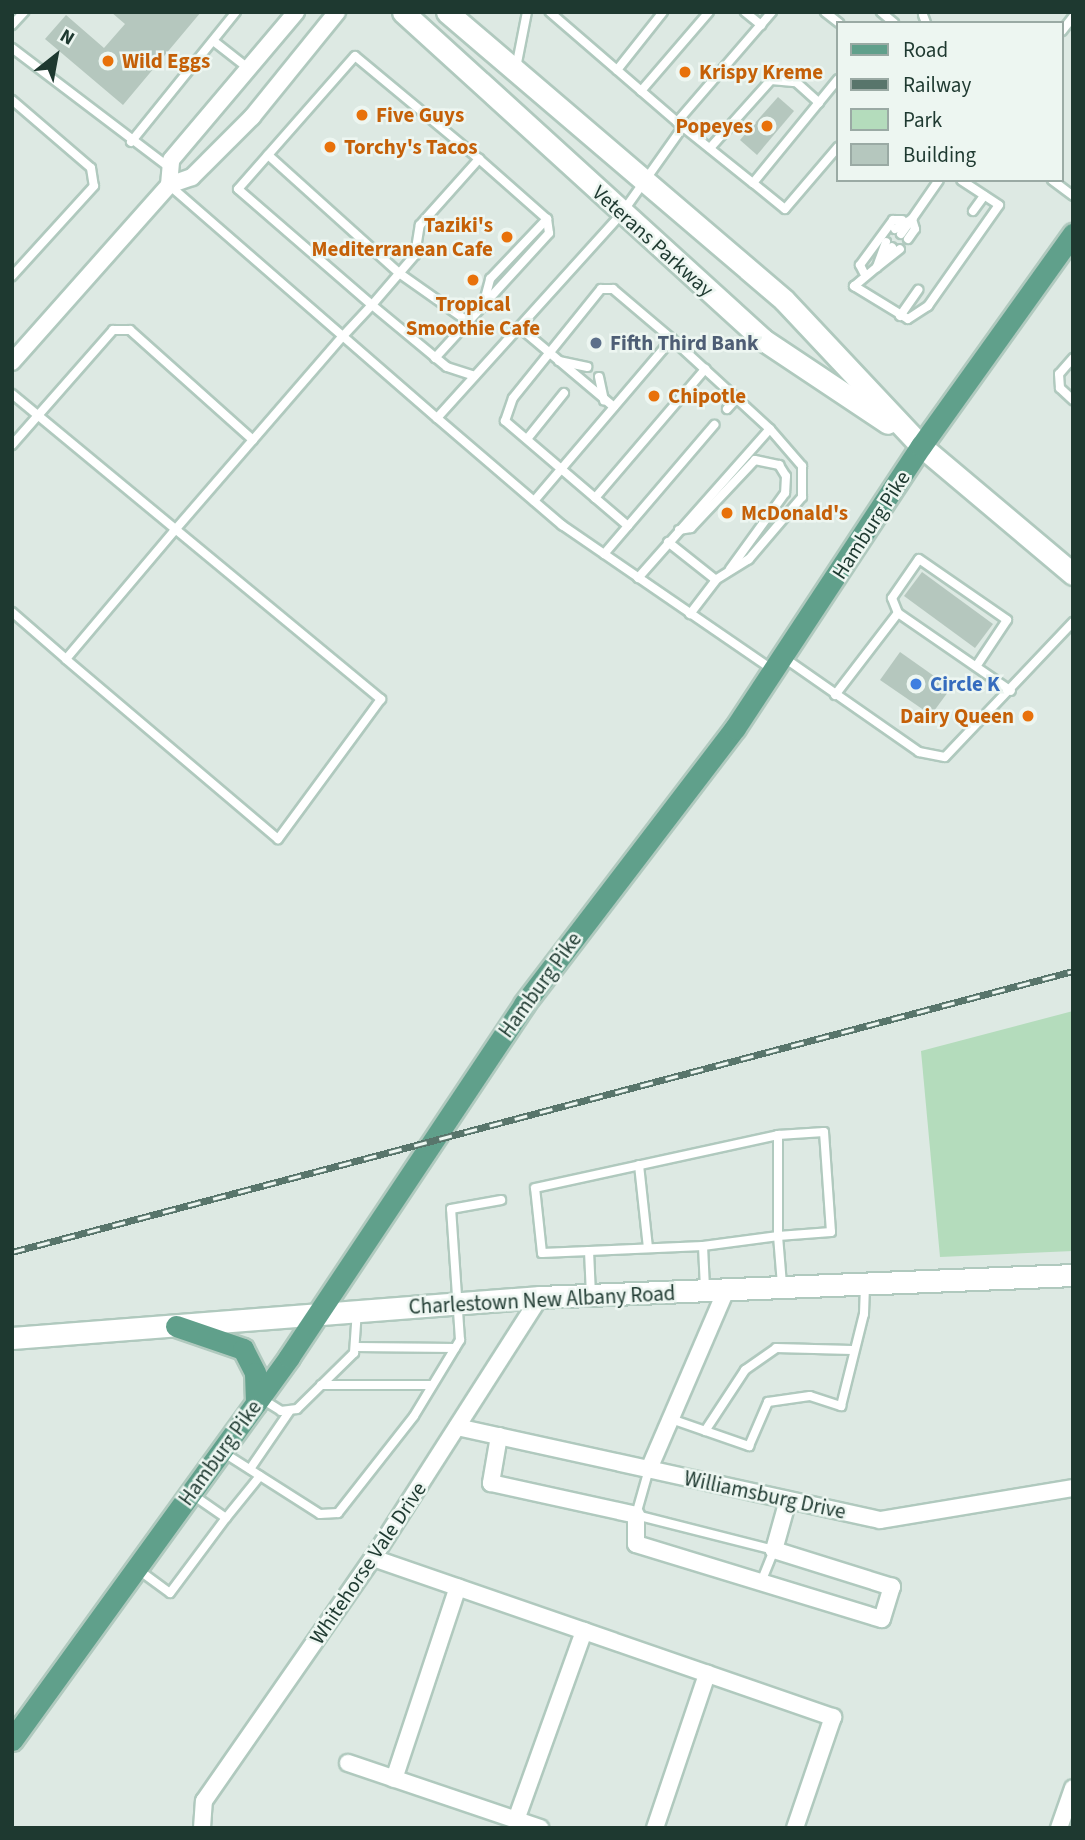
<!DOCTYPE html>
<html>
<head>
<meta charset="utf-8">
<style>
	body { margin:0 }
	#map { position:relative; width:1085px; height:1840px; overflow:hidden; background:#dde9e3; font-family:"Source Sans 3",sans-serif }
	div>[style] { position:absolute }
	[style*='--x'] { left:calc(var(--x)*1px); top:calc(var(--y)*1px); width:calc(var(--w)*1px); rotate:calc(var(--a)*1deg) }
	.green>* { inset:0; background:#b4dcbc }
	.building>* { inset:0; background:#b5c7be }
	.roads { filter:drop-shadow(2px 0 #b0c9be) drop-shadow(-2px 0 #b0c9be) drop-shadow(0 2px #b0c9be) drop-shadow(0 -2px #b0c9be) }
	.service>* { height:8px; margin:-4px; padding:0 4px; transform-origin:4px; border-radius:4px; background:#fff }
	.minor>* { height:16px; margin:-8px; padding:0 8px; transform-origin:8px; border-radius:8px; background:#fff }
	.secondary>* { height:21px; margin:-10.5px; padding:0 10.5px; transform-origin:10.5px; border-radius:10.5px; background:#fff }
	.primary>* { height:21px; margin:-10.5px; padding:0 10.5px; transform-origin:10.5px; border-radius:10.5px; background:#60a08b }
	.rail>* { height:7px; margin-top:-3.5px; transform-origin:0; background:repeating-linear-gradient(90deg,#edf6f1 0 13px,#58756b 0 26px); box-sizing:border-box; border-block:2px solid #58756b }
	.dots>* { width:19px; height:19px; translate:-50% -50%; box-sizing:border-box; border:4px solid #edf6f1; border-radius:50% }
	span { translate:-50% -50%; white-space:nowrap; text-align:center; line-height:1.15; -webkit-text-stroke:5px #edf6f1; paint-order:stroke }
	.food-label { font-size:21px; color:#c56008; font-weight:700 }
	.left { translate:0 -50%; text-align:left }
	.right { translate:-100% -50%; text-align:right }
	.street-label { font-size:21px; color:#1e3930 }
	.service-label { font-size:21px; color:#4e5e75; font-weight:700 }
	.shop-label { font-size:21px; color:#366cbe; font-weight:700 }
	.frame { position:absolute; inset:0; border:14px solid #1e3930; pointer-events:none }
	.legend { position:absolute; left:836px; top:21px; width:228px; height:161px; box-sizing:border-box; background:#edf6f1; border:2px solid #9aaaa4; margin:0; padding:9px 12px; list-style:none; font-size:21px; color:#1e3930 }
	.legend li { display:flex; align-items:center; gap:14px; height:35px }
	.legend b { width:35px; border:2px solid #9aaaa4 }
	.north { position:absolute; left:21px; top:21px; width:70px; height:70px; -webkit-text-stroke:5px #edf6f1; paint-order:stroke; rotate:31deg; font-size:19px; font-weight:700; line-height:28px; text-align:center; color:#1e3930 }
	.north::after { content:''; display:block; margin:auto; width:24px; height:32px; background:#1e3930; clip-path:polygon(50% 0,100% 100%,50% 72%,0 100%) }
</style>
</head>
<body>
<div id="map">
	<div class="green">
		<i style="clip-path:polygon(1073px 1011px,1073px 1251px,940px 1257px,921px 1051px)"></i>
	</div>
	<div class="building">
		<i style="clip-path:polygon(111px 12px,201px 12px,123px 105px,45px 39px,66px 15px,104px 48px,125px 24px)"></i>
		<i style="clip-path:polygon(778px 97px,794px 111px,757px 155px,740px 140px)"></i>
		<i style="clip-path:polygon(922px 572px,993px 624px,975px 648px,904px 596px)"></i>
		<i style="clip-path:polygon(900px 652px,951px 688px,931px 715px,880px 680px)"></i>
	</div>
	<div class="roads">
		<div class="service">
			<i style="--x:745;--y:12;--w:21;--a:39"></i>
			<i style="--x:825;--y:12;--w:18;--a:38"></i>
			<i style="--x:881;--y:12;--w:17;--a:40"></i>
			<i style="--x:923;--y:15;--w:9;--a:69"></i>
			<i style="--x:12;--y:25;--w:18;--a:-47"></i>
			<i style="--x:1062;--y:31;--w:18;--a:-52"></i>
			<i style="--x:216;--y:43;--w:42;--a:38.2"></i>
			<i style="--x:12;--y:48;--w:197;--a:37.2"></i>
			<i style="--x:516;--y:68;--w:57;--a:-78.9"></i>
			<i style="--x:617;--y:70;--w:74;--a:-51.6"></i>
			<i style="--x:641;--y:91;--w:104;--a:-49.3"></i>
			<i style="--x:12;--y:100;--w:104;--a:40.7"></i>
			<i style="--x:91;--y:168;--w:18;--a:81"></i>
			<i style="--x:94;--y:186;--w:122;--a:132.3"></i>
			<i style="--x:677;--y:122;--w:145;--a:-49.2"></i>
			<i style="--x:683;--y:127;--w:90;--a:38.7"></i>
			<i style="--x:753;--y:183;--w:134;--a:-50.7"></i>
			<i style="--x:131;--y:142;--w:167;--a:-51.1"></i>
			<i style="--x:710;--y:148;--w:91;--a:-48.1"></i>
			<i style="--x:771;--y:80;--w:25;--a:5"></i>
			<i style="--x:796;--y:82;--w:31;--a:42"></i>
			<i style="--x:268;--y:155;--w:176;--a:42"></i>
			<i style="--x:399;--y:273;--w:83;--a:35.2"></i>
			<i style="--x:1052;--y:180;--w:26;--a:37"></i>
			<i style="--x:753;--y:183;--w:41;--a:39.1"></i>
			<i style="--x:785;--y:209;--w:82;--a:-49.5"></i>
			<i style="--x:169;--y:185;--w:355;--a:41"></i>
			<i style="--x:437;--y:418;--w:276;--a:-47.9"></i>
			<i style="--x:622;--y:213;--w:105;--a:-54.7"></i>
			<i style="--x:683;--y:127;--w:176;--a:-139.2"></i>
			<i style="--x:973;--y:211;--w:19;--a:-54"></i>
			<i style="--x:895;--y:229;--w:20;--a:-30"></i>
			<i style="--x:912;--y:219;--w:47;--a:-55.3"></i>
			<i style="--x:901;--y:234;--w:19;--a:-54"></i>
			<i style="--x:908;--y:239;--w:12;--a:-55"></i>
			<i style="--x:915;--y:229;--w:10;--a:-107"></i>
			<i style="--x:886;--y:242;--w:27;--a:110"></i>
			<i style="--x:877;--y:267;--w:30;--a:140"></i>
			<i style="--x:854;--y:286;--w:63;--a:31.4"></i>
			<i style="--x:908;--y:319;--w:24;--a:-33"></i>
			<i style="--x:928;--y:306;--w:123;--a:-54.9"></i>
			<i style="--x:999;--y:205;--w:45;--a:-146.7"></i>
			<i style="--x:879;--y:265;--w:22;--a:-54"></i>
			<i style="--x:877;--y:267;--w:29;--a:-38"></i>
			<i style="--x:864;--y:273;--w:9;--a:-117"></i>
			<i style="--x:860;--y:265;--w:56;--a:-53.7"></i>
			<i style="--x:893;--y:220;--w:9;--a:0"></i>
			<i style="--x:485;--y:298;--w:20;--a:-75"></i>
			<i style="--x:490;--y:279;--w:83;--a:-46.5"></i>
			<i style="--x:900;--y:316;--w:32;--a:-55"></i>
			<i style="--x:519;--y:327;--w:124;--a:40.1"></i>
			<i style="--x:435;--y:358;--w:169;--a:-47.6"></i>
			<i style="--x:549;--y:233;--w:14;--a:-98"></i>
			<i style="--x:547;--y:219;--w:91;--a:-138.6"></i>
			<i style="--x:1073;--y:358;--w:21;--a:131"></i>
			<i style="--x:1059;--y:374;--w:14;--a:86"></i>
			<i style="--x:1060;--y:388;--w:18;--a:43"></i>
			<i style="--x:559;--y:361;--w:29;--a:12"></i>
			<i style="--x:599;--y:377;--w:24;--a:78"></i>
			<i style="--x:12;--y:394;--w:479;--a:39.6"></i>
			<i style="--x:381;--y:699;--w:174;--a:126.3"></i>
			<i style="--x:278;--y:839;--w:278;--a:-139.7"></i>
			<i style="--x:727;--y:409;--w:13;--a:-48"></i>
			<i style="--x:437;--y:418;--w:165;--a:40.6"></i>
			<i style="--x:562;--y:525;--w:256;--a:34.5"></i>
			<i style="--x:527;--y:439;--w:59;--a:-51.2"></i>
			<i style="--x:12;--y:445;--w:153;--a:-48.7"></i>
			<i style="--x:113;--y:330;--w:17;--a:0"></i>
			<i style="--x:130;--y:330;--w:165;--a:41.8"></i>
			<i style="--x:595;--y:498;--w:170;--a:-49.5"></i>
			<i style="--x:534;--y:501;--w:213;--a:-49.6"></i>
			<i style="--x:672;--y:339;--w:133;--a:42.6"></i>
			<i style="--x:628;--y:526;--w:162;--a:-139.5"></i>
			<i style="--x:505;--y:421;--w:24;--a:-71"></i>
			<i style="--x:513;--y:398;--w:140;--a:-51.1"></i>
			<i style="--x:601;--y:289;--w:12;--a:0"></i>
			<i style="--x:613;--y:289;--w:77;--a:40.3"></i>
			<i style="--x:679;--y:530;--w:12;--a:-9"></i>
			<i style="--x:691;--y:528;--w:93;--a:-46.7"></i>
			<i style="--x:755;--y:460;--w:25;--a:12"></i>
			<i style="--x:779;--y:465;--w:13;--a:58"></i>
			<i style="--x:786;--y:476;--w:17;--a:93"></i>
			<i style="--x:785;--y:493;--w:94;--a:125.9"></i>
			<i style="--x:668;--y:542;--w:61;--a:38.4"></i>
			<i style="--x:604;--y:554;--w:170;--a:-49.5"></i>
			<i style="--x:638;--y:578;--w:199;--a:-48.5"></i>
			<i style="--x:770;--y:429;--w:49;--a:49.1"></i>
			<i style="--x:802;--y:466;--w:31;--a:90"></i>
			<i style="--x:802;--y:497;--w:82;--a:130.5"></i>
			<i style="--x:749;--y:559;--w:39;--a:148"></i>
			<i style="--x:716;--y:580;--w:43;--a:127.4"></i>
			<i style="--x:12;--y:612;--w:72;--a:41"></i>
			<i style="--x:66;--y:659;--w:167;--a:-49.8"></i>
			<i style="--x:174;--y:531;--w:258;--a:-49.1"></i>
			<i style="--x:343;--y:336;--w:42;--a:-46.9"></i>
			<i style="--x:372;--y:305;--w:66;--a:-49.3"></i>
			<i style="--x:415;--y:255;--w:30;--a:-81"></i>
			<i style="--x:420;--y:225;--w:89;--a:-48.2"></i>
			<i style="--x:479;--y:159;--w:161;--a:-140.3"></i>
			<i style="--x:355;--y:56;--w:177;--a:131.3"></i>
			<i style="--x:238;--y:189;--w:177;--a:40.9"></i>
			<i style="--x:372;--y:305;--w:97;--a:39.6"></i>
			<i style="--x:447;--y:367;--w:28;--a:18"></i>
			<i style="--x:898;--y:613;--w:16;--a:-112"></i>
			<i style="--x:892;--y:598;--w:47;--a:-55.3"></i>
			<i style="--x:919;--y:559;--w:107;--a:34.7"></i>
			<i style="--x:1007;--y:620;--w:54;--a:123.7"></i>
			<i style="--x:783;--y:657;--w:166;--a:34.9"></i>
			<i style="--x:919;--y:752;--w:26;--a:11"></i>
			<i style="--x:945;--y:757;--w:186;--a:-46.5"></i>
			<i style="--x:835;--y:695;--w:103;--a:-52.5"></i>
			<i style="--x:898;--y:613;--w:137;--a:34.6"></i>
			<i style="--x:639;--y:1165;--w:83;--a:83.8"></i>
			<i style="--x:703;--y:1246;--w:76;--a:-7.6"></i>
			<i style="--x:778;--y:1236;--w:101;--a:-90"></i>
			<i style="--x:778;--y:1135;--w:46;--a:-3.7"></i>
			<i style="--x:824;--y:1132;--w:100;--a:86"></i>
			<i style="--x:831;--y:1232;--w:53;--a:175.7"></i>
			<i style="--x:778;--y:1236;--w:49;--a:85.3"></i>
			<i style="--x:589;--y:1251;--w:47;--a:177.6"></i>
			<i style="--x:542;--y:1253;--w:65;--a:-96.1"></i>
			<i style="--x:535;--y:1188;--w:249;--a:-12.3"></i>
			<i style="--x:591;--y:1295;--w:44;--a:-92.6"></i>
			<i style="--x:589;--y:1251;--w:114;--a:-2.5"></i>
			<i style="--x:703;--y:1246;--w:43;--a:87.3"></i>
			<i style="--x:356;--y:1347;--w:99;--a:0.6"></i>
			<i style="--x:321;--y:1385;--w:111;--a:0"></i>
			<i style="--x:262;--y:1399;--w:22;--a:32"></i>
			<i style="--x:281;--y:1411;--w:16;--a:-7"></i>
			<i style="--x:297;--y:1409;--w:80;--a:-44.5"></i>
			<i style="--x:354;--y:1353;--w:39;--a:-86"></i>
			<i style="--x:671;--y:1419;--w:83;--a:19.1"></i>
			<i style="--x:749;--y:1446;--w:48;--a:-66.6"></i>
			<i style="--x:768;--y:1402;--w:42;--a:-8.1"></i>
			<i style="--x:810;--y:1396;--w:33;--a:18"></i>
			<i style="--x:841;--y:1406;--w:95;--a:-76"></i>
			<i style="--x:864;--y:1314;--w:28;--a:-88"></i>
			<i style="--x:705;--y:1431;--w:73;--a:-56.7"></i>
			<i style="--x:745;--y:1370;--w:38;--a:-35"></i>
			<i style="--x:776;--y:1348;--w:76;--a:1.5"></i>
			<i style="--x:221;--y:1451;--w:117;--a:32.5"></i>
			<i style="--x:320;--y:1514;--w:18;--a:-3"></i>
			<i style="--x:338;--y:1513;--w:123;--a:-51.9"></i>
			<i style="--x:414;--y:1416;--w:89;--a:-58.8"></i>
			<i style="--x:460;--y:1340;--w:131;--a:-93.9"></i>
			<i style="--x:451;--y:1209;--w:51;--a:-10.2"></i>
			<i style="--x:250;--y:1469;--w:69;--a:-55.6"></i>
			<i style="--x:649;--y:1469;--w:48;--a:105.8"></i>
			<i style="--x:636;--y:1515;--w:142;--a:14.2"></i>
			<i style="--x:774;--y:1550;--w:35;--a:112"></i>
			<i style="--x:226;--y:1518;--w:54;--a:-51"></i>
			<i style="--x:136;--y:1568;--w:42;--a:36.3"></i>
			<i style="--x:170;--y:1593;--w:94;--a:-53.3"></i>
			<i style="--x:226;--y:1518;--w:44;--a:-145.2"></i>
		</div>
		<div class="minor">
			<i style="--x:169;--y:185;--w:25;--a:-85"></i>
			<i style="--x:171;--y:160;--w:194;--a:-49.8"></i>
			<i style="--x:12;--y:362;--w:237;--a:-48.4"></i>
			<i style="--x:169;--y:185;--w:24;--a:-19"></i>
			<i style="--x:192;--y:177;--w:85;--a:-45"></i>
			<i style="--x:252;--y:117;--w:135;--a:-51"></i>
			<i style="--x:457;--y:1427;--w:433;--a:12.4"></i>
			<i style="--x:880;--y:1520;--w:196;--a:-9.4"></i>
			<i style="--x:499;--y:1436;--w:48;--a:99.7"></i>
			<i style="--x:491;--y:1483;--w:148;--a:12.4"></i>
			<i style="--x:636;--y:1515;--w:29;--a:90"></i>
			<i style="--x:636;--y:1544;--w:257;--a:17"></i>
			<i style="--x:882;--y:1619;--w:34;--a:-73"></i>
			<i style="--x:892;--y:1587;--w:124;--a:-162.6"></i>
			<i style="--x:774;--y:1550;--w:52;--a:-74.4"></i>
			<i style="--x:649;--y:1469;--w:195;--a:-66.7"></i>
			<i style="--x:373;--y:1558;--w:487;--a:19.1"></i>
			<i style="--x:833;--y:1717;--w:117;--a:108.9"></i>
			<i style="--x:348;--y:1763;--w:203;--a:18.7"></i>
			<i style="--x:394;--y:1779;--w:202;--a:-71.6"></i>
			<i style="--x:516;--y:1820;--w:201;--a:-70.2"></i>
			<i style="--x:202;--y:1828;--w:27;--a:-86"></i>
			<i style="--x:204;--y:1801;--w:296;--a:-55.2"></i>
			<i style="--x:373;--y:1558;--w:310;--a:-57.4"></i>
			<i style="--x:655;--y:1828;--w:163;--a:-71.3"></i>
			<i style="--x:1059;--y:1828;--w:42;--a:-70.7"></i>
		</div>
		<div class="secondary">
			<i style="--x:403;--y:12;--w:486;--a:42.3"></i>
			<i style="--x:762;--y:339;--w:151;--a:33.7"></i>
			<i style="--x:447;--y:12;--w:443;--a:40.5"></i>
			<i style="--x:784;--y:300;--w:200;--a:46.8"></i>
			<i style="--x:921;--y:446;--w:199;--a:40.1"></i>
			<i style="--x:12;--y:1338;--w:530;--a:-4.44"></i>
			<i style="--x:540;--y:1297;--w:533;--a:-2.36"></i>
		</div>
		<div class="primary">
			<i style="--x:176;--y:1326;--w:71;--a:18.9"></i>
			<i style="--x:243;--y:1349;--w:27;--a:63"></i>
			<i style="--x:255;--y:1373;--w:30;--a:88"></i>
			<i style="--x:12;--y:1740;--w:473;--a:-54.1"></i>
			<i style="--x:289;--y:1357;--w:424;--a:-56.3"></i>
			<i style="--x:524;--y:1004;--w:347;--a:-52.6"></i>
			<i style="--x:735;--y:728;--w:338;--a:-56.6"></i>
			<i style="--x:921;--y:446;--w:261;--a:-54.4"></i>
		</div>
	</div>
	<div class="rail">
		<i style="--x:12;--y:1252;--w:1098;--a:-14.83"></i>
	</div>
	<div class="dots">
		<i style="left:108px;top:61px;background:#e8710a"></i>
		<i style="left:685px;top:72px;background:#e8710a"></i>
		<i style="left:362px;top:115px;background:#e8710a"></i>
		<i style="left:767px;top:126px;background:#e8710a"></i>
		<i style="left:330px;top:147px;background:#e8710a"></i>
		<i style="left:507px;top:237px;background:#e8710a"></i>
		<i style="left:473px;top:280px;background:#e8710a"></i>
		<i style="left:596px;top:343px;background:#5c6f8a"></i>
		<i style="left:654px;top:396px;background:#e8710a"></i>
		<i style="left:727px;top:513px;background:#e8710a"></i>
		<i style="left:916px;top:684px;background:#3f7fe0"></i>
		<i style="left:1028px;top:716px;background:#e8710a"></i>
	</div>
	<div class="food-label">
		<span class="left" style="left:122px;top:61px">Wild Eggs</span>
		<span class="left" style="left:699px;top:72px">Krispy Kreme</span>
		<span class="left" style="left:376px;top:115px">Five Guys</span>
		<span class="right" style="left:753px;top:126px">Popeyes</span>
		<span class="left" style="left:344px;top:147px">Torchy's Tacos</span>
		<span class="right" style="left:493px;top:237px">Taziki's<br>Mediterranean Cafe</span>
		<span style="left:473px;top:316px">Tropical<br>Smoothie Cafe</span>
		<span class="left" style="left:668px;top:396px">Chipotle</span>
		<span class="left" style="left:741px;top:513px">McDonald's</span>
		<span class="right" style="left:1014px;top:716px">Dairy Queen</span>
	</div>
	<div class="street-label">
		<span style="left:653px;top:241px;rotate:42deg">Veterans Parkway</span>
		<span style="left:871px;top:525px;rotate:-57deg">Hamburg Pike</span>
		<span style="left:540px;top:985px;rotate:-54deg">Hamburg Pike</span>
		<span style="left:542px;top:1300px;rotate:-3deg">Charlestown New Albany Road</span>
		<span style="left:220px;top:1453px;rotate:-54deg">Hamburg Pike</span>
		<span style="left:765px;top:1495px;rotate:12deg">Williamsburg Drive</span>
		<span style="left:368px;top:1563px;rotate:-56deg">Whitehorse Vale Drive</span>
	</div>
	<div class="service-label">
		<span class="left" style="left:610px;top:343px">Fifth Third Bank</span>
	</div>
	<div class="shop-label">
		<span class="left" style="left:930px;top:684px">Circle K</span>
	</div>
	<div class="frame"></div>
	<ul class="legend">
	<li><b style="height:9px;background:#60a08b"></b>Road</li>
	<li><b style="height:9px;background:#58756b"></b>Railway</li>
	<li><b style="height:19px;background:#b4dcbc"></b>Park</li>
	<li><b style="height:19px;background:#b5c7be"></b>Building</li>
	</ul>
	<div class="north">N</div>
</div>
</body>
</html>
